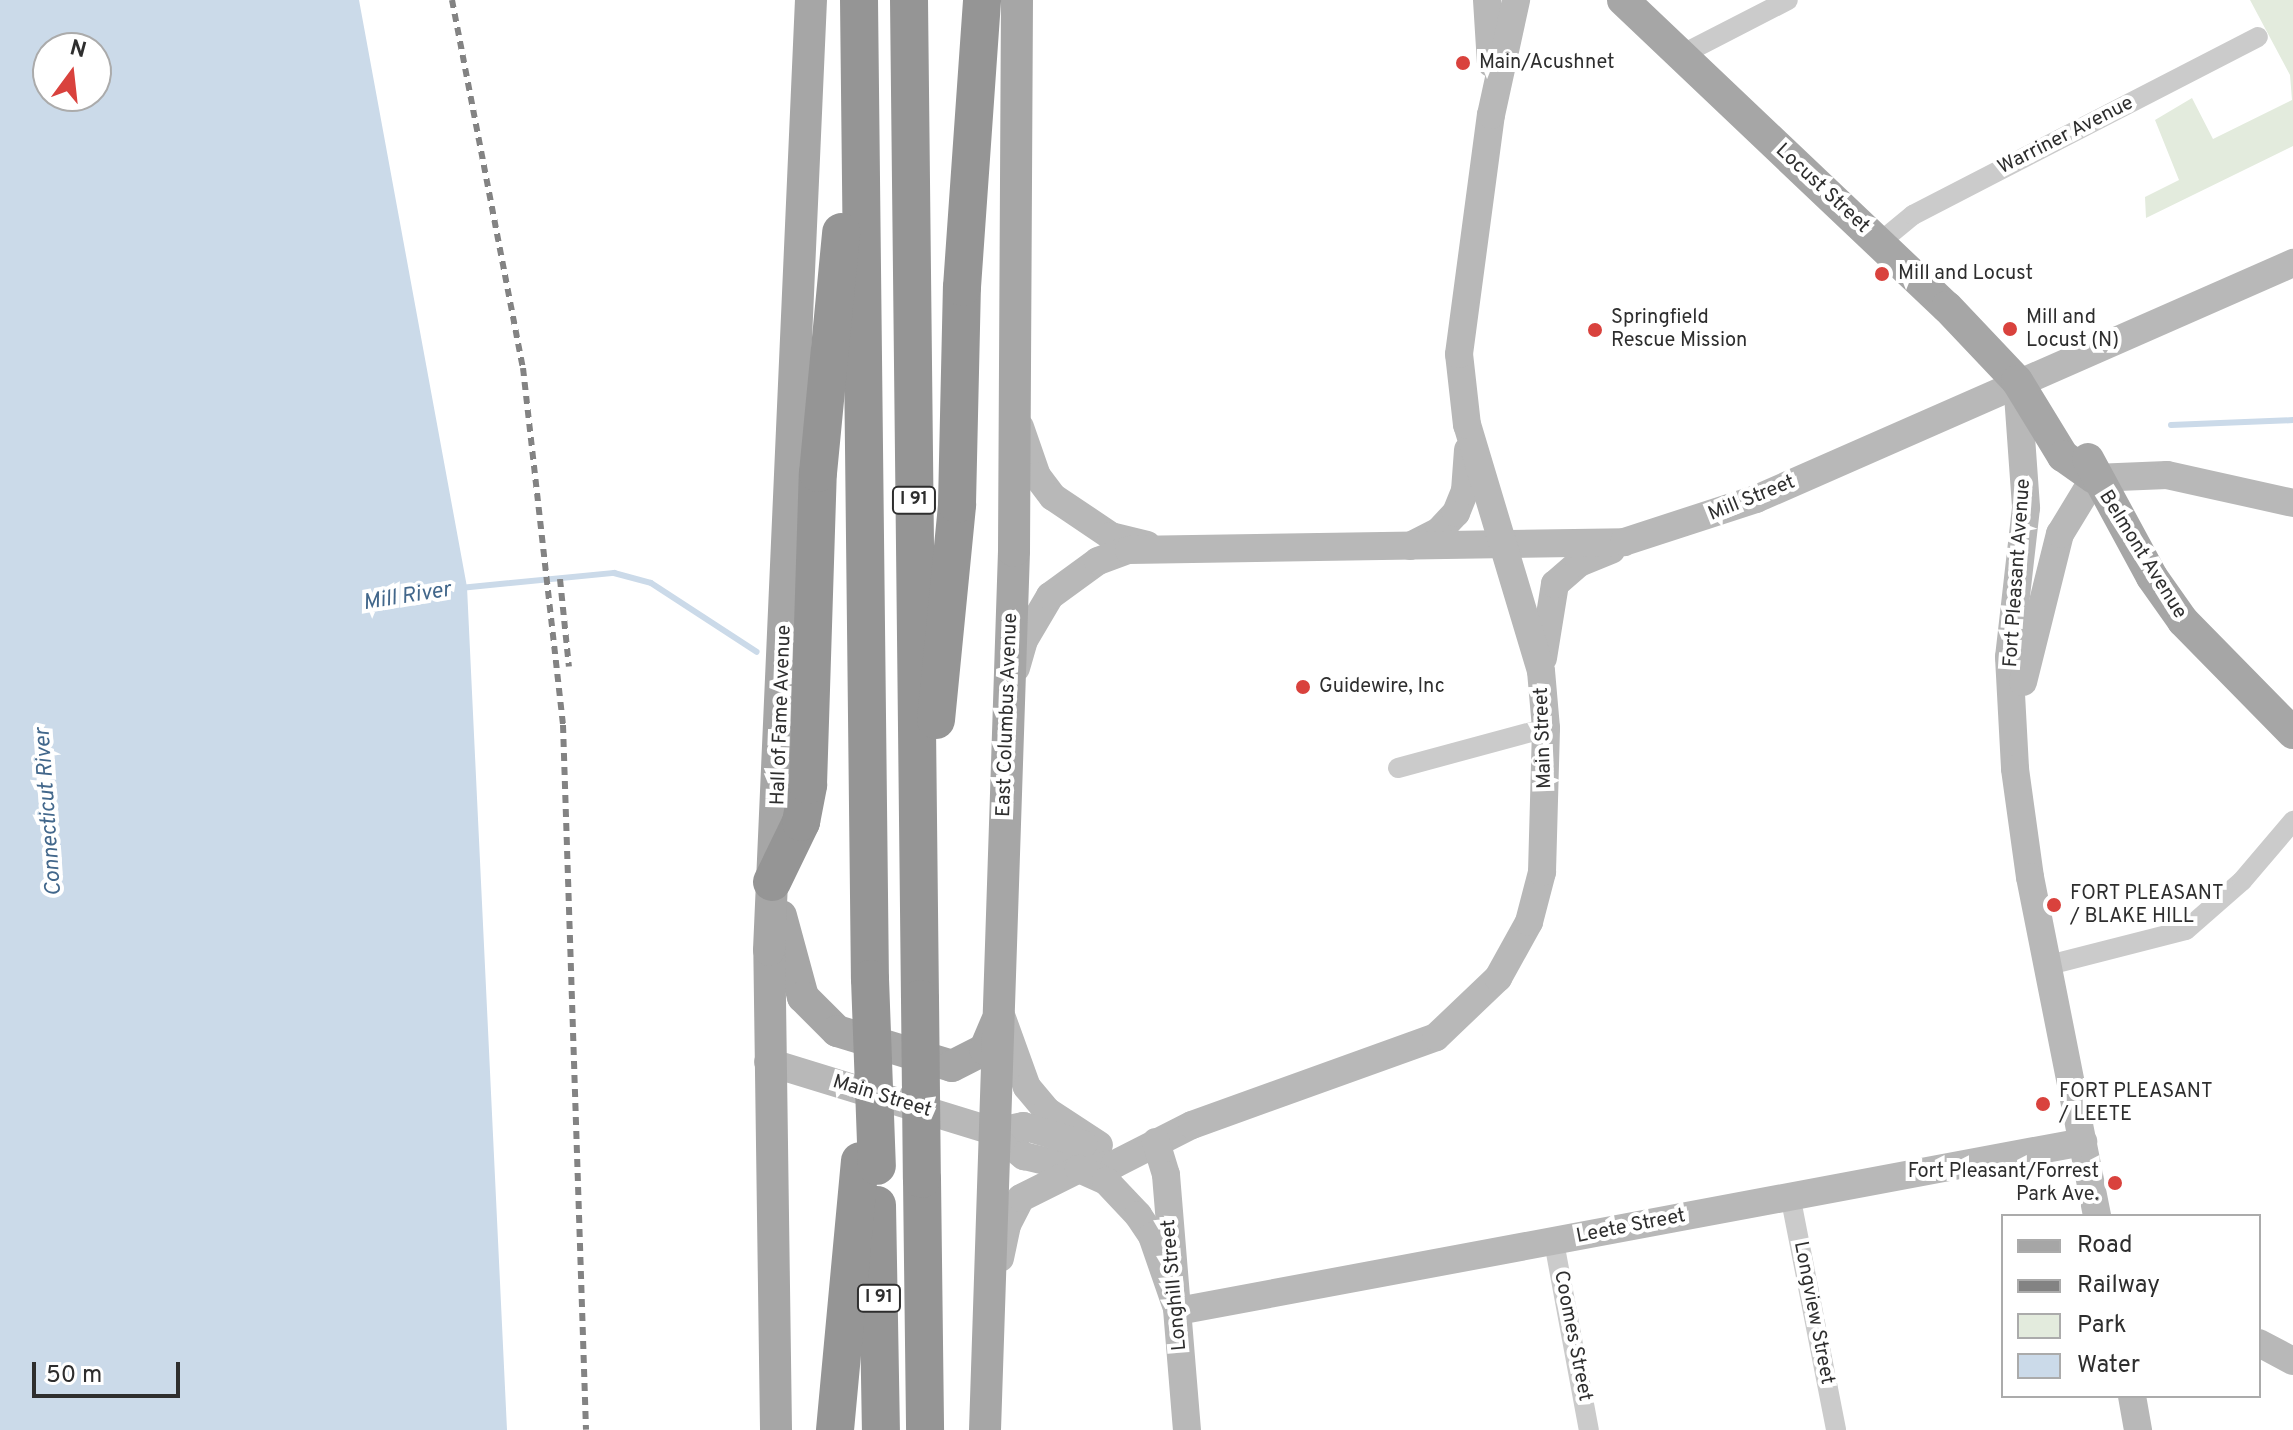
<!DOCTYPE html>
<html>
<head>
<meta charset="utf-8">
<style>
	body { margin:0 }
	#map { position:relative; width:2293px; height:1430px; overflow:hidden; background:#fff; font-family:Overpass,sans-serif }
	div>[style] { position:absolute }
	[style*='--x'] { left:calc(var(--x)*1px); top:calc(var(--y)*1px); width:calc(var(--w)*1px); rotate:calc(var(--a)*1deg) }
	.green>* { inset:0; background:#e3ebdd }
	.water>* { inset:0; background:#cbdae9 }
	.stream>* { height:6px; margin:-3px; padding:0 3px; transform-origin:3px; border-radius:3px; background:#cbdae9 }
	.street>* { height:20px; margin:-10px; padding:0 10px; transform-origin:10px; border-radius:10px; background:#cbcbcb }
	.secondary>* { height:28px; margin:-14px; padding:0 14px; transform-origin:14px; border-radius:14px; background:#b8b8b8 }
	.primary>* { height:32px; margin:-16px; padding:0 16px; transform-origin:16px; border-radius:16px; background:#a6a6a6 }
	.highway>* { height:38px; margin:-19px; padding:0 19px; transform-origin:19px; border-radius:19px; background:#959595 }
	.rail>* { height:6px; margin-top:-3px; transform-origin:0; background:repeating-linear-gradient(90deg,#838383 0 8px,transparent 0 14px) }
	.highway-bridge>* { height:38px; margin:-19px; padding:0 19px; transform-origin:19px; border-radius:19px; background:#959595 }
	.dots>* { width:22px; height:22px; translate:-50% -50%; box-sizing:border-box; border:4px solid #fff; border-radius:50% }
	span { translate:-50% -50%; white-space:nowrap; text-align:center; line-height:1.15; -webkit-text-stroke:8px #fff; paint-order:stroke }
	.shield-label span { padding:2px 6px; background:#fff; border:2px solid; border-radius:6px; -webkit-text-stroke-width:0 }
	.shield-label { font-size:18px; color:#2e2e2e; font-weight:700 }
	.poi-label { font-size:20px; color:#2e2e2e }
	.left { translate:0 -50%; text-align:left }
	.right { translate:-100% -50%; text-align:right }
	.street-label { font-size:20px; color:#2e2e2e }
	.water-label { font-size:22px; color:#42678b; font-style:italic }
	.legend { position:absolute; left:2001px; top:1214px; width:260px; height:184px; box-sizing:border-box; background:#fff; border:2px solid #ababab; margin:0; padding:10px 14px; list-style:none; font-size:24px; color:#2e2e2e }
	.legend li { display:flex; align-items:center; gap:16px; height:40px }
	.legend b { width:40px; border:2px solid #ababab }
	.north { position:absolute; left:32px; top:32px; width:80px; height:80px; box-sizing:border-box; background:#fff; border:2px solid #ababab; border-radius:50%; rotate:15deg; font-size:22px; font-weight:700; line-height:32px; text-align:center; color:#2e2e2e }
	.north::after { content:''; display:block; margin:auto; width:28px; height:36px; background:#d9423d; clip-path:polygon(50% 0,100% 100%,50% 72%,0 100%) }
	.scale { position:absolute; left:32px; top:1362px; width:148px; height:36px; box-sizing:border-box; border:4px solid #2e2e2e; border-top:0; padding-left:10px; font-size:24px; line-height:28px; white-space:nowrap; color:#2e2e2e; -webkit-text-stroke:6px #fff; paint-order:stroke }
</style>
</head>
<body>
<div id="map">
	<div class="green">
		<i style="clip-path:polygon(2250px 0,2293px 0,2293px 146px,2146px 218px,2145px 197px,2179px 180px,2155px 120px,2192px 98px,2213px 139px,2292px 100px,2290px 75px)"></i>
	</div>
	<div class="water">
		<i style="clip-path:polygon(evenodd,0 0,359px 0,467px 587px,507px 1430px,0 1430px,0 0,48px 48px,96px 48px,96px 96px,48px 96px,48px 48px)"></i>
	</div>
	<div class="stream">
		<i style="--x:2171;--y:425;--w:122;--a:-2.3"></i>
		<i style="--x:460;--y:588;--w:155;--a:-5.6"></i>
		<i style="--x:614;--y:573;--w:38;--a:15"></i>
		<i style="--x:651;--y:583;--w:126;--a:33.1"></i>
	</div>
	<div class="street">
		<i style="--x:1681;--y:55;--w:120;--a:-27.2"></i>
		<i style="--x:1879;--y:243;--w:44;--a:-39.5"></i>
		<i style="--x:1913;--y:215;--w:388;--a:-27.3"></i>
		<i style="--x:1398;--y:768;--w:153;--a:-15.1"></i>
		<i style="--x:2049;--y:965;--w:141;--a:-14.3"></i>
		<i style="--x:2186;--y:930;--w:74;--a:-41.2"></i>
		<i style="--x:2242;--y:881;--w:79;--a:-49.6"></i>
		<i style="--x:1790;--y:1195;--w:239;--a:78.9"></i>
		<i style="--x:1554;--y:1242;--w:191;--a:79.5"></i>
	</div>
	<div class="secondary">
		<i style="--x:1487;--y:0;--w:63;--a:86.4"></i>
		<i style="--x:2017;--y:381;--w:127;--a:85.9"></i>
		<i style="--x:2026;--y:508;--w:150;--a:96.5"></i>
		<i style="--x:2009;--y:657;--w:112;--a:86.9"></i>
		<i style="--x:2015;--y:769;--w:109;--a:82.1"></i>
		<i style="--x:2030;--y:877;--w:346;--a:78.8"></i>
		<i style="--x:1020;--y:427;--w:52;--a:70.9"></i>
		<i style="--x:1037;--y:476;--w:26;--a:53"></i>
		<i style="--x:1053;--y:497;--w:70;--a:33.9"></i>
		<i style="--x:1111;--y:536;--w:37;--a:14"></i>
		<i style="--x:1410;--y:546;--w:33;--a:-27"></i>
		<i style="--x:1439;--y:531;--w:25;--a:-47"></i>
		<i style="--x:1456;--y:513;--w:24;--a:-68"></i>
		<i style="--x:1465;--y:491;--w:41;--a:-85.8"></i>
		<i style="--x:1543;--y:658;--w:75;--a:-80.8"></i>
		<i style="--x:1555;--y:584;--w:32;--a:-41"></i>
		<i style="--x:1579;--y:563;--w:35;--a:-22"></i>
		<i style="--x:1016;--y:668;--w:29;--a:-74"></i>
		<i style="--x:1024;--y:640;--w:51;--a:-59.4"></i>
		<i style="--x:1050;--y:596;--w:59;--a:-36.1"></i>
		<i style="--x:1098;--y:561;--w:33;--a:-20"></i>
		<i style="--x:1129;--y:550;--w:495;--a:-0.9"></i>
		<i style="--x:1624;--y:542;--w:139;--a:-18"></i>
		<i style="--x:1756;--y:499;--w:587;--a:-23.72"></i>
		<i style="--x:2023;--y:682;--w:153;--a:-76"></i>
		<i style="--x:2060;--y:534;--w:66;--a:-58.7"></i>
		<i style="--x:2094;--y:478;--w:73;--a:-2.4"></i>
		<i style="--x:2167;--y:475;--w:129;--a:12.5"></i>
		<i style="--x:1002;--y:1018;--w:73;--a:70.1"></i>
		<i style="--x:1027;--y:1087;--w:31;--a:50"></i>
		<i style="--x:1047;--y:1111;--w:62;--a:33.2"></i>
		<i style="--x:768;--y:1062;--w:238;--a:17.1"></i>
		<i style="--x:995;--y:1132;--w:38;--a:40"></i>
		<i style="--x:1024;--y:1156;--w:57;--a:13.3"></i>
		<i style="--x:1079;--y:1169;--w:36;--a:-8"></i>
		<i style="--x:1115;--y:1164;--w:86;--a:-26.9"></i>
		<i style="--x:1192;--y:1125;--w:259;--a:-19.8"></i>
		<i style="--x:1436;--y:1037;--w:86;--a:-43.6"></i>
		<i style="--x:1498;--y:978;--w:64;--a:-61"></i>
		<i style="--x:1529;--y:922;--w:52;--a:-75.4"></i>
		<i style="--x:1542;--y:872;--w:144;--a:-88.4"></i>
		<i style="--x:1546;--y:728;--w:57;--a:-95"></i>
		<i style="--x:1541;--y:671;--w:257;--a:-106.7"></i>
		<i style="--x:1467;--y:425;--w:71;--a:-96.4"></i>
		<i style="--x:1459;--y:354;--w:241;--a:-82.4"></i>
		<i style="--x:1491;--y:115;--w:118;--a:-77.7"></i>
		<i style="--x:995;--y:1132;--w:29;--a:-12"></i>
		<i style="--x:1023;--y:1126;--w:63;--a:16.7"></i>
		<i style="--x:1156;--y:1142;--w:34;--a:73"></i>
		<i style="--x:1166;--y:1175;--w:256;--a:85.3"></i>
		<i style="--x:1000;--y:1258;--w:34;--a:-78"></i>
		<i style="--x:1007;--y:1225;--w:30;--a:-63"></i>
		<i style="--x:1021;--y:1198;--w:65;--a:-26.6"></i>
		<i style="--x:1079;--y:1169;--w:30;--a:24"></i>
		<i style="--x:1106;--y:1181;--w:47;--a:46.7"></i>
		<i style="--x:1138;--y:1215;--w:25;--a:56"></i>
		<i style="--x:1152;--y:1236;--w:79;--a:70.9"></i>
		<i style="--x:1178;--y:1311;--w:921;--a:-10.58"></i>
		<i style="--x:2259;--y:1343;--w:38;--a:28"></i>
		<i style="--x:2132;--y:1396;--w:35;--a:80"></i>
	</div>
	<div class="primary">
		<i style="--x:1623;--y:0;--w:446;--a:43.5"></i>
		<i style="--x:1947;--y:307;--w:102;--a:46.6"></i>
		<i style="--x:2017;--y:381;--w:88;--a:58.5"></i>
		<i style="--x:2063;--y:456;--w:38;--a:35"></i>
		<i style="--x:2088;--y:459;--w:134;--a:61.5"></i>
		<i style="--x:2152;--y:577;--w:54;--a:54.8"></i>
		<i style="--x:2183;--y:621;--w:157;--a:45.5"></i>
		<i style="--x:781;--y:916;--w:84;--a:74.8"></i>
		<i style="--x:803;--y:997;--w:48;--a:45"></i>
		<i style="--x:837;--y:1031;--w:120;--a:16.9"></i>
		<i style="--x:952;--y:1066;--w:37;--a:-27"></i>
		<i style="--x:985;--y:1049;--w:30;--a:-67"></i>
		<i style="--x:776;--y:1430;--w:480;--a:-90.8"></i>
		<i style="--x:769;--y:950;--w:951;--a:-87.47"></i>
		<i style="--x:985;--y:1430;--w:879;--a:-88.11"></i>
		<i style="--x:1014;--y:551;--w:551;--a:-89.69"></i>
	</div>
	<div class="highway">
		<i style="--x:859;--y:0;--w:979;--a:89.36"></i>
		<i style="--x:909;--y:0;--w:999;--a:89.37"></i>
		<i style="--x:936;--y:720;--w:217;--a:-84.4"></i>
		<i style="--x:957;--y:504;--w:217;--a:-88.7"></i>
		<i style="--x:962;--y:287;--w:288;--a:-86"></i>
		<i style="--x:772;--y:882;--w:67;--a:-64.2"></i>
		<i style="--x:801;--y:822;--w:38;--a:-79"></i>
		<i style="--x:808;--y:785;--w:312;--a:-88.2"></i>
		<i style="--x:818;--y:473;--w:242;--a:-84.5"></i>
		<i style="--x:922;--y:1179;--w:251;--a:89.3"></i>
		<i style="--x:877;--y:1205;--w:225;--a:89"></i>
		<i style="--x:835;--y:1430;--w:270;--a:-84.7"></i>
	</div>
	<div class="rail">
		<i style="--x:452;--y:0;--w:375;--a:79.1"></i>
		<i style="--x:523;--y:368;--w:359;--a:83.6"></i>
		<i style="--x:563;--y:725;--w:705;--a:88.13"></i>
		<i style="--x:560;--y:579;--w:88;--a:84.2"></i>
	</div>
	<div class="highway-bridge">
		<i style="--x:870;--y:979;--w:187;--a:87.9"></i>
		<i style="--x:920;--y:999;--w:180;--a:89.4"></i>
	</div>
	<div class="dots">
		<i style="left:1463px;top:63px;background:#d9423d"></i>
		<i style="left:1882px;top:274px;background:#d9423d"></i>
		<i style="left:2010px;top:329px;background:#d9423d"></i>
		<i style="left:1595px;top:330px;background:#d9423d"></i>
		<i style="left:1303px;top:687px;background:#d9423d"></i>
		<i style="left:2054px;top:905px;background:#d9423d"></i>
		<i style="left:2043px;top:1104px;background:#d9423d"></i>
		<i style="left:2115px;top:1183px;background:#d9423d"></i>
	</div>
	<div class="shield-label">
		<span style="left:914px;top:500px">I 91</span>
		<span style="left:879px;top:1298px">I 91</span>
	</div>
	<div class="poi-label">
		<span class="left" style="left:1479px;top:63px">Main/Acushnet</span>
		<span class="left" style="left:1898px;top:274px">Mill and Locust</span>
		<span class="left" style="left:1611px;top:330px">Springfield<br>Rescue Mission</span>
		<span class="left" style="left:2026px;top:330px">Mill and<br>Locust (N)</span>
		<span class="left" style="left:1319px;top:687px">Guidewire, Inc</span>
		<span class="left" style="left:2070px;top:906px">FORT PLEASANT<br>/ BLAKE HILL</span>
		<span class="left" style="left:2059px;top:1104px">FORT PLEASANT<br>/ LEETE</span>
		<span class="right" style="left:2099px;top:1184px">Fort Pleasant/Forrest<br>Park Ave.</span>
	</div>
	<div class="street-label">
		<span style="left:2066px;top:136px;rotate:-27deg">Warriner Avenue</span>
		<span style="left:1822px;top:189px;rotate:43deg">Locust Street</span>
		<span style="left:1752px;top:499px;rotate:-22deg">Mill Street</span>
		<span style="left:2142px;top:555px;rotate:58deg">Belmont Avenue</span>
		<span style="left:2018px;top:573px;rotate:-86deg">Fort Pleasant Avenue</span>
		<span style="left:782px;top:715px;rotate:-88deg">Hall of Fame Avenue</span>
		<span style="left:1008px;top:715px;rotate:-88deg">East Columbus Avenue</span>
		<span style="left:1544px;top:738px;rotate:-92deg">Main Street</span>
		<span style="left:882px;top:1097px;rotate:17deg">Main Street</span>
		<span style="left:1631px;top:1227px;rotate:-11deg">Leete Street</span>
		<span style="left:1175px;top:1285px;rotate:-95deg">Longhill Street</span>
		<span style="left:1813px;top:1313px;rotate:79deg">Longview Street</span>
		<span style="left:1572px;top:1336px;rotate:79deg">Coomes Street</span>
	</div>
	<div class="water-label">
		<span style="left:407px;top:597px;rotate:-9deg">Mill River</span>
		<span style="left:49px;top:812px;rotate:-94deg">Connecticut River</span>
	</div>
	<ul class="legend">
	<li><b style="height:10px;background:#a6a6a6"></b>Road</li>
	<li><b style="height:10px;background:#838383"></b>Railway</li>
	<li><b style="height:22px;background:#e3ebdd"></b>Park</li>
	<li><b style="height:22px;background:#cbdae9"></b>Water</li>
	</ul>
	<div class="north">N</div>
	<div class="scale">50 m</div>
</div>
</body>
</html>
